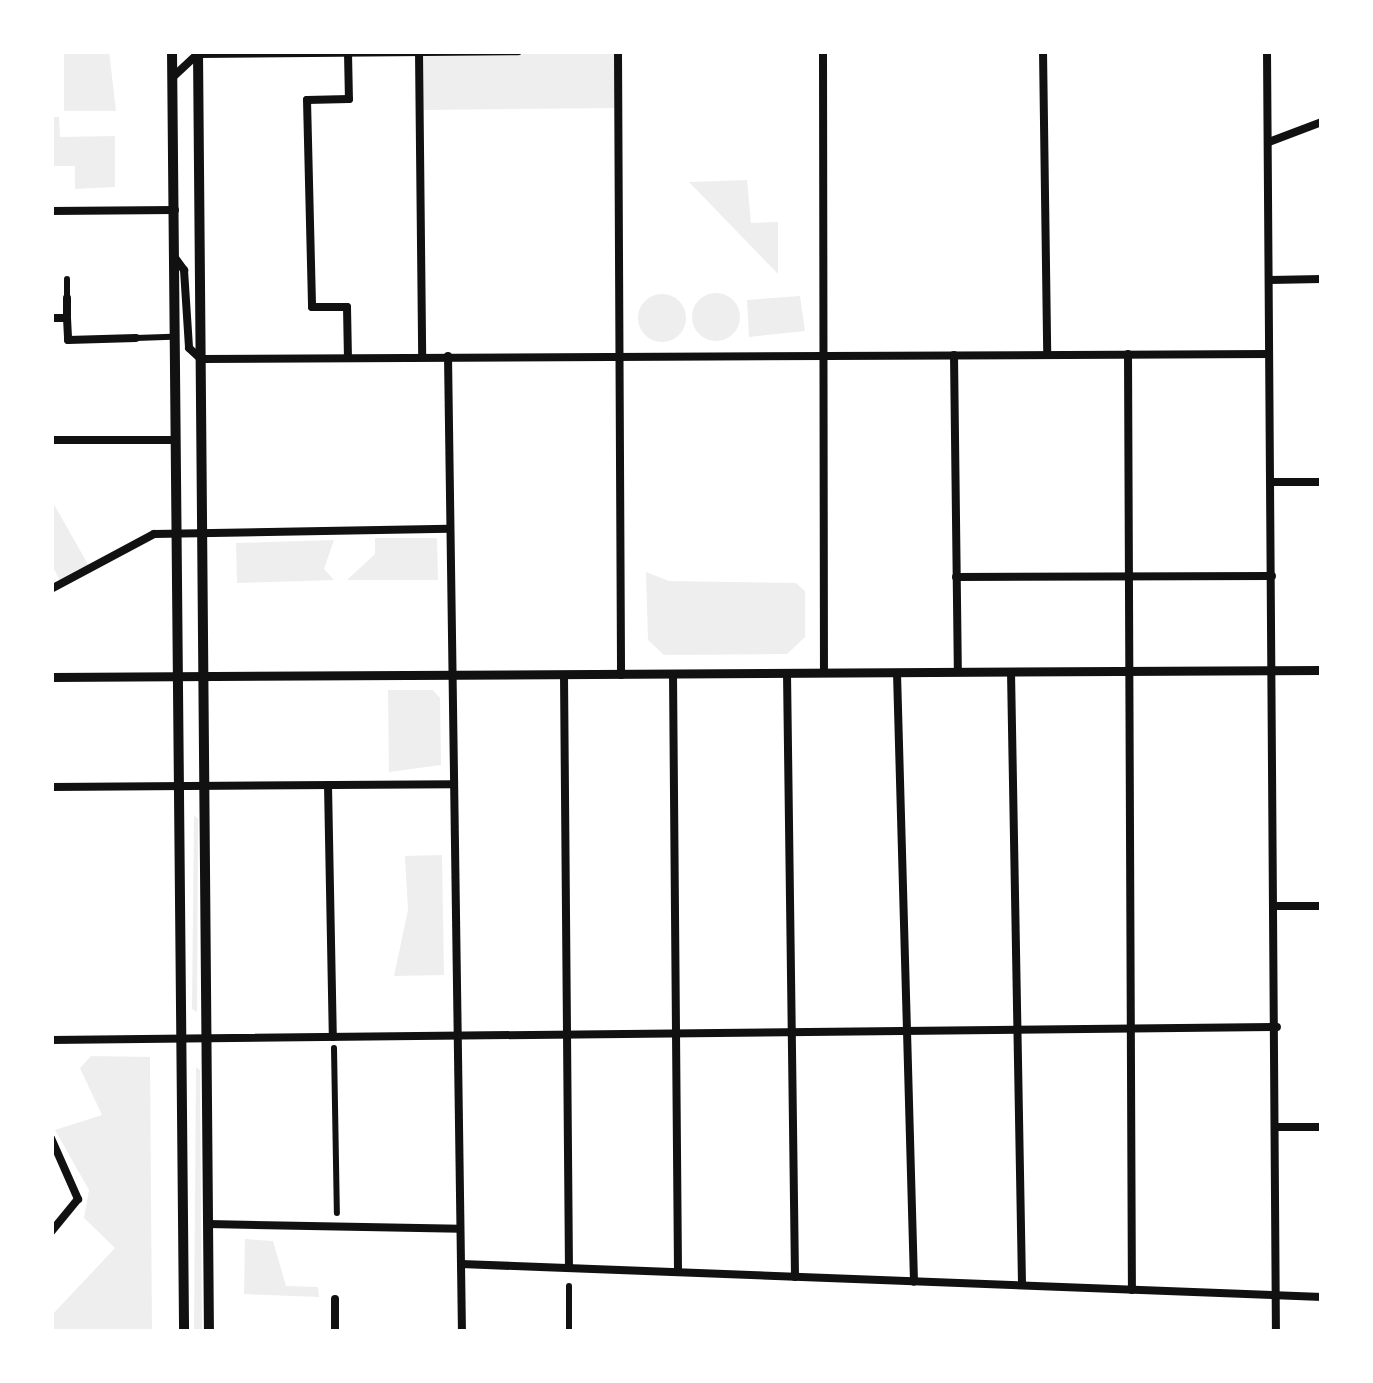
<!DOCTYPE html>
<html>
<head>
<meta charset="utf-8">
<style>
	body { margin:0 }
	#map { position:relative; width:1373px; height:1383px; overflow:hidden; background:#fff; font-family:"Open Sans",sans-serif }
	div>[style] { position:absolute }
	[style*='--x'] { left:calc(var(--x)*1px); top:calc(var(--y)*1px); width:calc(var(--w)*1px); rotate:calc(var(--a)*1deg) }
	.green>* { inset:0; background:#eee }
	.round { border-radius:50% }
	.pedestrian>* { height:6px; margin:-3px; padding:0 3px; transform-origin:3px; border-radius:3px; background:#111 }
	.minor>* { height:8px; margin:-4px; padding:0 4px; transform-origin:4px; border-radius:4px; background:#111 }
	.tertiary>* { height:9px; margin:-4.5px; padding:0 4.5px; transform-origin:4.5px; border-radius:4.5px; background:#111 }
	.primary>* { height:10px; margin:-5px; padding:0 5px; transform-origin:5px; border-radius:5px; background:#111 }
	span { translate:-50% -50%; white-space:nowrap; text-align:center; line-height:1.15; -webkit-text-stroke:9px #fff; paint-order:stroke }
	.frame { position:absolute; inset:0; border:54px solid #fff; pointer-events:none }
</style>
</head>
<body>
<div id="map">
	<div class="green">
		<i style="clip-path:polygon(64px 51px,109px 51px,116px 111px,64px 111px)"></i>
		<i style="clip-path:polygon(618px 51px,619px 108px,420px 110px,419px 52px)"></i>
		<i style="clip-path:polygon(51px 117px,59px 117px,60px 137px,115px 136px,115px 187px,75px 189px,75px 166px,51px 166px)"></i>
		<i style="clip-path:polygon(747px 180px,751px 223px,778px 222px,778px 274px,689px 182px)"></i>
		<i class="round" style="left:692px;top:293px;width:48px;height:48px"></i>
		<i class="round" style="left:638px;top:294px;width:48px;height:48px"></i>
		<i style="clip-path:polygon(800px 296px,805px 331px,749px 337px,747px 300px)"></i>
		<i style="clip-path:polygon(51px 499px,90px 568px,61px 583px,51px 563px)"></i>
		<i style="clip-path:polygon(375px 538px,437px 538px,438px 580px,347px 580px,375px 554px)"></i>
		<i style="clip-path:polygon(334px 540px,324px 569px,334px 580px,237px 583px,236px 543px)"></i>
		<i style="clip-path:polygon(646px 572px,669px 581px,796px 583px,805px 591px,805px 637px,787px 654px,664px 655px,648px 640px)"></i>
		<i style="clip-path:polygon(388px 690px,433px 690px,440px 698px,441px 765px,389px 772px)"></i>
		<i style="clip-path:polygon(194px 815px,198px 819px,197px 1012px,192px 1009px)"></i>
		<i style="clip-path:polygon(442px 855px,444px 975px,394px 976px,408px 910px,405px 856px)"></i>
		<i style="clip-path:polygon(91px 1056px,150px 1057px,152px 1332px,51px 1332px,51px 1316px,115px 1248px,84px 1218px,89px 1190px,55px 1130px,102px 1115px,80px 1068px)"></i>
		<i style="clip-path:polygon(196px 1067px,200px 1070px,202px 1332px,194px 1332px)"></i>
		<i style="clip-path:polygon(245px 1239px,273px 1241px,286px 1286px,318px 1287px,319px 1297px,244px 1294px)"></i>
	</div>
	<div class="pedestrian">
		<i style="--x:67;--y:298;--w:19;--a:-90"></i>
		<i style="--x:136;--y:338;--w:36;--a:-2"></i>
		<i style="--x:334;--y:1048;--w:165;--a:89"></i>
		<i style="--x:569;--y:1332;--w:46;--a:-90"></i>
	</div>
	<div class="minor">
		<i style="--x:618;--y:51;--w:624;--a:89.72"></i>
		<i style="--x:823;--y:51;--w:622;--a:89.91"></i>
		<i style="--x:1043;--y:51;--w:304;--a:89.2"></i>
		<i style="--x:1267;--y:51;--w:1281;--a:89.6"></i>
		<i style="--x:419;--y:52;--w:305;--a:89.4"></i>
		<i style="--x:348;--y:53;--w:46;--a:88.8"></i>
		<i style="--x:349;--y:99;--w:42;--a:178.6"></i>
		<i style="--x:307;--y:100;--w:207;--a:88.6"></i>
		<i style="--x:312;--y:307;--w:35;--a:0"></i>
		<i style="--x:347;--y:307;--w:51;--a:88.9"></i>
		<i style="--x:174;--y:76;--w:33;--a:-43"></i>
		<i style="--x:198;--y:54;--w:320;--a:-0.5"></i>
		<i style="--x:1269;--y:142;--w:57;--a:-20.7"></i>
		<i style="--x:51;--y:211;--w:124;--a:-0.5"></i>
		<i style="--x:176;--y:259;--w:14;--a:54"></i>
		<i style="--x:184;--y:270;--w:78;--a:86.3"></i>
		<i style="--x:189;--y:348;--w:16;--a:43"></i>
		<i style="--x:201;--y:359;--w:1068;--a:-0.27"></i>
		<i style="--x:1270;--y:280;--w:52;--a:-1.1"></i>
		<i style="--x:51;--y:318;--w:16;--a:0"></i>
		<i style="--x:67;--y:318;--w:22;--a:87"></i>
		<i style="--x:68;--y:340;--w:68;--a:-1.7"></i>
		<i style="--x:67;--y:318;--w:20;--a:-90"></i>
		<i style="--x:1128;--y:354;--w:936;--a:89.76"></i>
		<i style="--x:954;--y:355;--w:317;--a:89.3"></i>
		<i style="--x:448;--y:356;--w:976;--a:89.18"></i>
		<i style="--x:51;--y:440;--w:124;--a:0"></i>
		<i style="--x:1271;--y:482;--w:51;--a:0"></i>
		<i style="--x:956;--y:577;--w:316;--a:-0.2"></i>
		<i style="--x:51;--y:589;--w:117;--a:-28.1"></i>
		<i style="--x:154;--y:534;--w:295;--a:-1"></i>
		<i style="--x:1011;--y:672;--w:613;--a:88.97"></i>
		<i style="--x:787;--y:673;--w:604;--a:89.24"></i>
		<i style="--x:897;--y:673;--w:609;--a:88.4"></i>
		<i style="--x:673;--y:674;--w:598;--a:89.52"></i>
		<i style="--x:564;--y:675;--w:593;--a:89.52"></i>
		<i style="--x:328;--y:785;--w:252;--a:88.9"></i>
		<i style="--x:51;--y:787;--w:402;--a:-0.4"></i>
		<i style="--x:1275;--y:906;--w:47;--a:0"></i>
		<i style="--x:51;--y:1040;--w:1226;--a:-0.61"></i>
		<i style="--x:1276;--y:1127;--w:46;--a:0"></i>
		<i style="--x:51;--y:1138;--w:67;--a:66.1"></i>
		<i style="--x:78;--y:1199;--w:43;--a:129.3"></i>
		<i style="--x:208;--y:1224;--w:252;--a:1.1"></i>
		<i style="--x:461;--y:1264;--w:862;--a:2.19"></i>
		<i style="--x:335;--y:1332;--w:33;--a:-90"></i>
	</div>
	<div class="tertiary">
		<i style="--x:51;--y:677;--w:1271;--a:-0.32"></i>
	</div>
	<div class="primary">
		<i style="--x:172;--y:51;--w:1281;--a:89.46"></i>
		<i style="--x:198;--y:51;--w:1281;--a:89.51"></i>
	</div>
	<div class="frame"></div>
</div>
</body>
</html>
